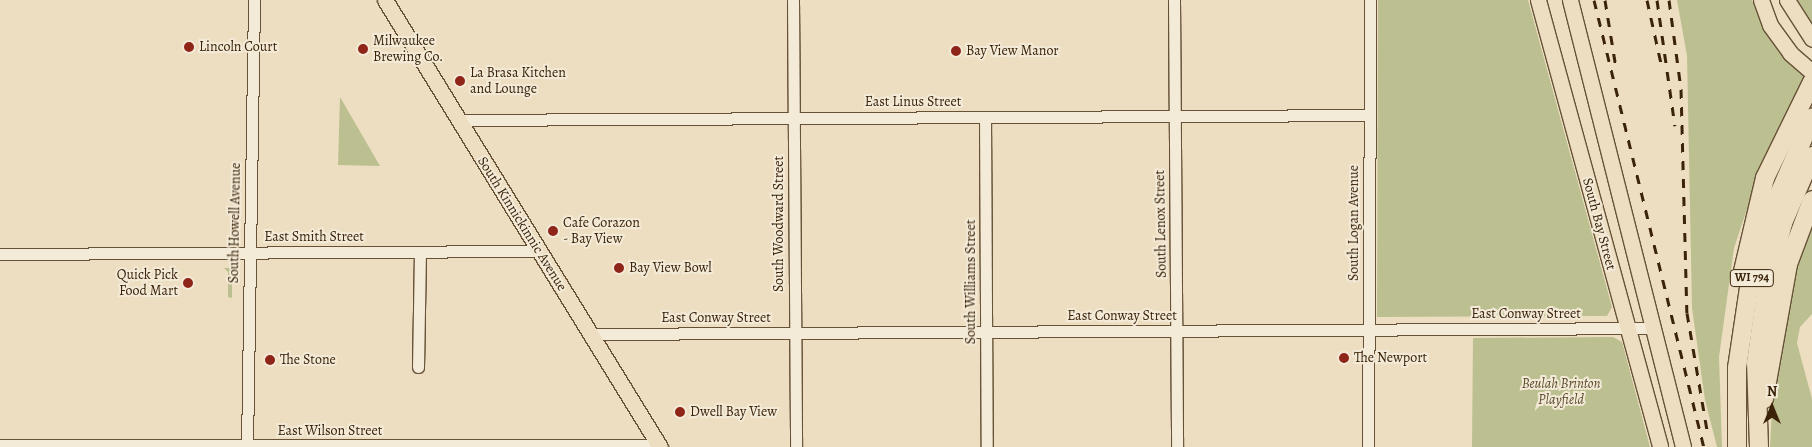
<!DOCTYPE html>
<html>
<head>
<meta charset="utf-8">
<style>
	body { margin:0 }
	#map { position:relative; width:1812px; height:447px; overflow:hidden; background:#eddec1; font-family:Alegreya,serif }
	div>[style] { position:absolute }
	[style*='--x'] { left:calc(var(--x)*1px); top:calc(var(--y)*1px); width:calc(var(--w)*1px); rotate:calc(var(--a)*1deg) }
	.green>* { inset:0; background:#bcc090 }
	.roads { filter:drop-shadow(1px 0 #675237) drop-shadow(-1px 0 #675237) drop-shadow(0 1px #675237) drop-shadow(0 -1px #675237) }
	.minor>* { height:11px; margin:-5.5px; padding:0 5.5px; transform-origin:5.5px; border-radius:5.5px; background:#f3ead7 }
	.major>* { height:15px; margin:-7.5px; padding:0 7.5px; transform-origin:7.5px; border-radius:7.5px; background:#eddec1 }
	.highway>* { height:18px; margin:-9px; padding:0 9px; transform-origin:9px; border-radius:9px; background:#eddec1 }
	.rail>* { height:3px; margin-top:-1.5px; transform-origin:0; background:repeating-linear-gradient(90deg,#3a2309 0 9px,transparent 0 18px) }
	.dots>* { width:14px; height:14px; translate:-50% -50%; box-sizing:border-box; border:2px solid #f3ead7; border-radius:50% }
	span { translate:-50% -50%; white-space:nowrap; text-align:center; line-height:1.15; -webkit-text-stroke:4px #f3ead7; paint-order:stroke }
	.shield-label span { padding:1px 4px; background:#f3ead7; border:1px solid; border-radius:4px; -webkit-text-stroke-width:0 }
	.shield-label { font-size:12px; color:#3a2309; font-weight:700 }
	.poi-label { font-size:14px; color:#3a2309 }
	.left { translate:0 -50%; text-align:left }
	.right { translate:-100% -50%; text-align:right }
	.street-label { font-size:14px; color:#3a2309 }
	.park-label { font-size:14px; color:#5a4a2b; font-style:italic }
	.north { position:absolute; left:1747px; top:382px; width:50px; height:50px; -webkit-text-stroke:4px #f3ead7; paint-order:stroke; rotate:0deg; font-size:14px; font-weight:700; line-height:20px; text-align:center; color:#3a2309 }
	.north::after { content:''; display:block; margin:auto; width:18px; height:22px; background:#3a2309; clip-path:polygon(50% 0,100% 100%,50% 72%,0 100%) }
</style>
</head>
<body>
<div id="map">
	<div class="green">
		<i style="clip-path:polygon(1378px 0,1528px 0,1612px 307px,1607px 316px,1377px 317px)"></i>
		<i style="clip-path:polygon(1677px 0,1752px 0,1776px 47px,1806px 77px,1755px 185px,1734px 248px,1719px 357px,1722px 447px,1717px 447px,1705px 400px,1692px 308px,1687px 56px)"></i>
		<i style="clip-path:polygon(1795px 0,1812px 0,1812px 27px)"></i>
		<i style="clip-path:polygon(340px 97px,380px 166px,338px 165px)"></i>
		<i style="clip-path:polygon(1812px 212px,1812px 314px,1800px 327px,1797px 343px,1812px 399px,1812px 447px,1770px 447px,1774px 373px,1791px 276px)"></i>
		<i style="clip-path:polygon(224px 268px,232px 268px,232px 298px,228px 297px,228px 272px)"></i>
		<i style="clip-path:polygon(1613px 337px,1622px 342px,1650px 447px,1472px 447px,1473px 338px)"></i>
	</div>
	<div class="roads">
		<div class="minor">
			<i style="--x:793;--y:0;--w:447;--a:89.6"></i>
			<i style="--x:1174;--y:0;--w:447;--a:89.6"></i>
			<i style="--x:985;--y:117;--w:330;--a:89.7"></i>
			<i style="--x:457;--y:120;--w:912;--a:-0.31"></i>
			<i style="--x:0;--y:254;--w:538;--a:-0.32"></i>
			<i style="--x:591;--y:334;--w:1061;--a:-0.32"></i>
			<i style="--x:418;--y:367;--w:115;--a:-89"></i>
			<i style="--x:0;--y:445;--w:659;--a:0"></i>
			<i style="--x:247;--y:447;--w:447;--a:-89.1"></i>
			<i style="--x:1368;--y:447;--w:447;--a:-89.7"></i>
		</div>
		<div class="major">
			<i style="--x:385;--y:0;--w:525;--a:58.4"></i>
			<i style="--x:1538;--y:0;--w:463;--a:74.7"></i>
			<i style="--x:1570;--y:0;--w:461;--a:75.8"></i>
			<i style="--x:1761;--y:0;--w:27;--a:70"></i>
			<i style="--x:1770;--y:25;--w:34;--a:54"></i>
			<i style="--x:1790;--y:53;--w:29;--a:41"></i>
			<i style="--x:1787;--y:0;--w:46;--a:57.3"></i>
		</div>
		<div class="highway">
			<i style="--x:1743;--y:271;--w:96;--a:-76.7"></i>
			<i style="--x:1765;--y:178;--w:107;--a:-63.9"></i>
			<i style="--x:1764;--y:399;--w:137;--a:-79.9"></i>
			<i style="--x:1788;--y:264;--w:68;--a:-69.4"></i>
			<i style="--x:1737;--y:447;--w:79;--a:-90"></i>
			<i style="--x:1737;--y:368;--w:81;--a:-81.5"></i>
			<i style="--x:1749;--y:288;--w:66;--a:-75.1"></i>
			<i style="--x:1766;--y:224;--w:116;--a:-66.5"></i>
			<i style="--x:1759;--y:447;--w:84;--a:-92"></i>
			<i style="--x:1756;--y:363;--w:79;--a:-82"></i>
			<i style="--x:1767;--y:285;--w:64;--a:-75.5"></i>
			<i style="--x:1783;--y:223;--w:73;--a:-66.6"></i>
		</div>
	</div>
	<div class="rail">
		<i style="--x:1594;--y:0;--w:460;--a:76.2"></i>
		<i style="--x:1605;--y:0;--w:69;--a:80.8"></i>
		<i style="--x:1647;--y:0;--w:65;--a:77.5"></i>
		<i style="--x:1657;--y:0;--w:127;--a:81.9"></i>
		<i style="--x:1669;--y:0;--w:90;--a:82.3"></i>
		<i style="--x:1681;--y:89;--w:224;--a:88.5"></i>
		<i style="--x:1687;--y:313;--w:119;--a:80.3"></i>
	</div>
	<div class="dots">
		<i style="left:189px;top:47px;background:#8f2418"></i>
		<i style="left:363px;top:49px;background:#8f2418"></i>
		<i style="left:956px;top:51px;background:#8f2418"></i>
		<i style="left:460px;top:81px;background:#8f2418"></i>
		<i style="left:553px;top:231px;background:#8f2418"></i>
		<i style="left:619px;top:268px;background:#8f2418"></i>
		<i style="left:188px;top:283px;background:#8f2418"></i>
		<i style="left:1344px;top:358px;background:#8f2418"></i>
		<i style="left:270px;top:360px;background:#8f2418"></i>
		<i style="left:680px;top:412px;background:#8f2418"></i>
	</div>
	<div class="shield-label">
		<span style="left:1752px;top:278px">WI 794</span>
	</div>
	<div class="poi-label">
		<span class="left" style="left:373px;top:49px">Milwaukee<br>Brewing Co.</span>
		<span class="left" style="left:199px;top:47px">Lincoln Court</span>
		<span class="left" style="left:966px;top:51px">Bay View Manor</span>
		<span class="left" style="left:470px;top:81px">La Brasa Kitchen<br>and Lounge</span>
		<span class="left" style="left:563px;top:231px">Cafe Corazon<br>- Bay View</span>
		<span class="left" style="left:629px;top:268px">Bay View Bowl</span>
		<span class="right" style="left:178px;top:283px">Quick Pick<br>Food Mart</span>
		<span class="left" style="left:1354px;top:358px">The Newport</span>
		<span class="left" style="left:280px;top:360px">The Stone</span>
		<span class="left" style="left:690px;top:412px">Dwell Bay View</span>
	</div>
	<div class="street-label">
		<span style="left:913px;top:102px">East Linus Street</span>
		<span style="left:235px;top:223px;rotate:-89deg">South Howell Avenue</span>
		<span style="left:1354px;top:223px;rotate:-90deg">South Logan Avenue</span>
		<span style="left:522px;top:224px;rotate:58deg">South Kinnickinnic Avenue</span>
		<span style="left:779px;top:224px;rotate:-90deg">South Woodward Street</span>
		<span style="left:1161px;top:224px;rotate:-91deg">South Lenox Street</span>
		<span style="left:1599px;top:224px;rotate:75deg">South Bay Street</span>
		<span style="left:314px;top:237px">East Smith Street</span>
		<span style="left:971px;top:282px;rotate:-90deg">South Williams Street</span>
		<span style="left:1526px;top:314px">East Conway Street</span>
		<span style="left:1122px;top:316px">East Conway Street</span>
		<span style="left:716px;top:318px">East Conway Street</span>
		<span style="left:330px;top:431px">East Wilson Street</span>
	</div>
	<div class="park-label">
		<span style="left:1561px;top:392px">Beulah Brinton<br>Playfield</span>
	</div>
	<div class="north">N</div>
</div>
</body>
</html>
